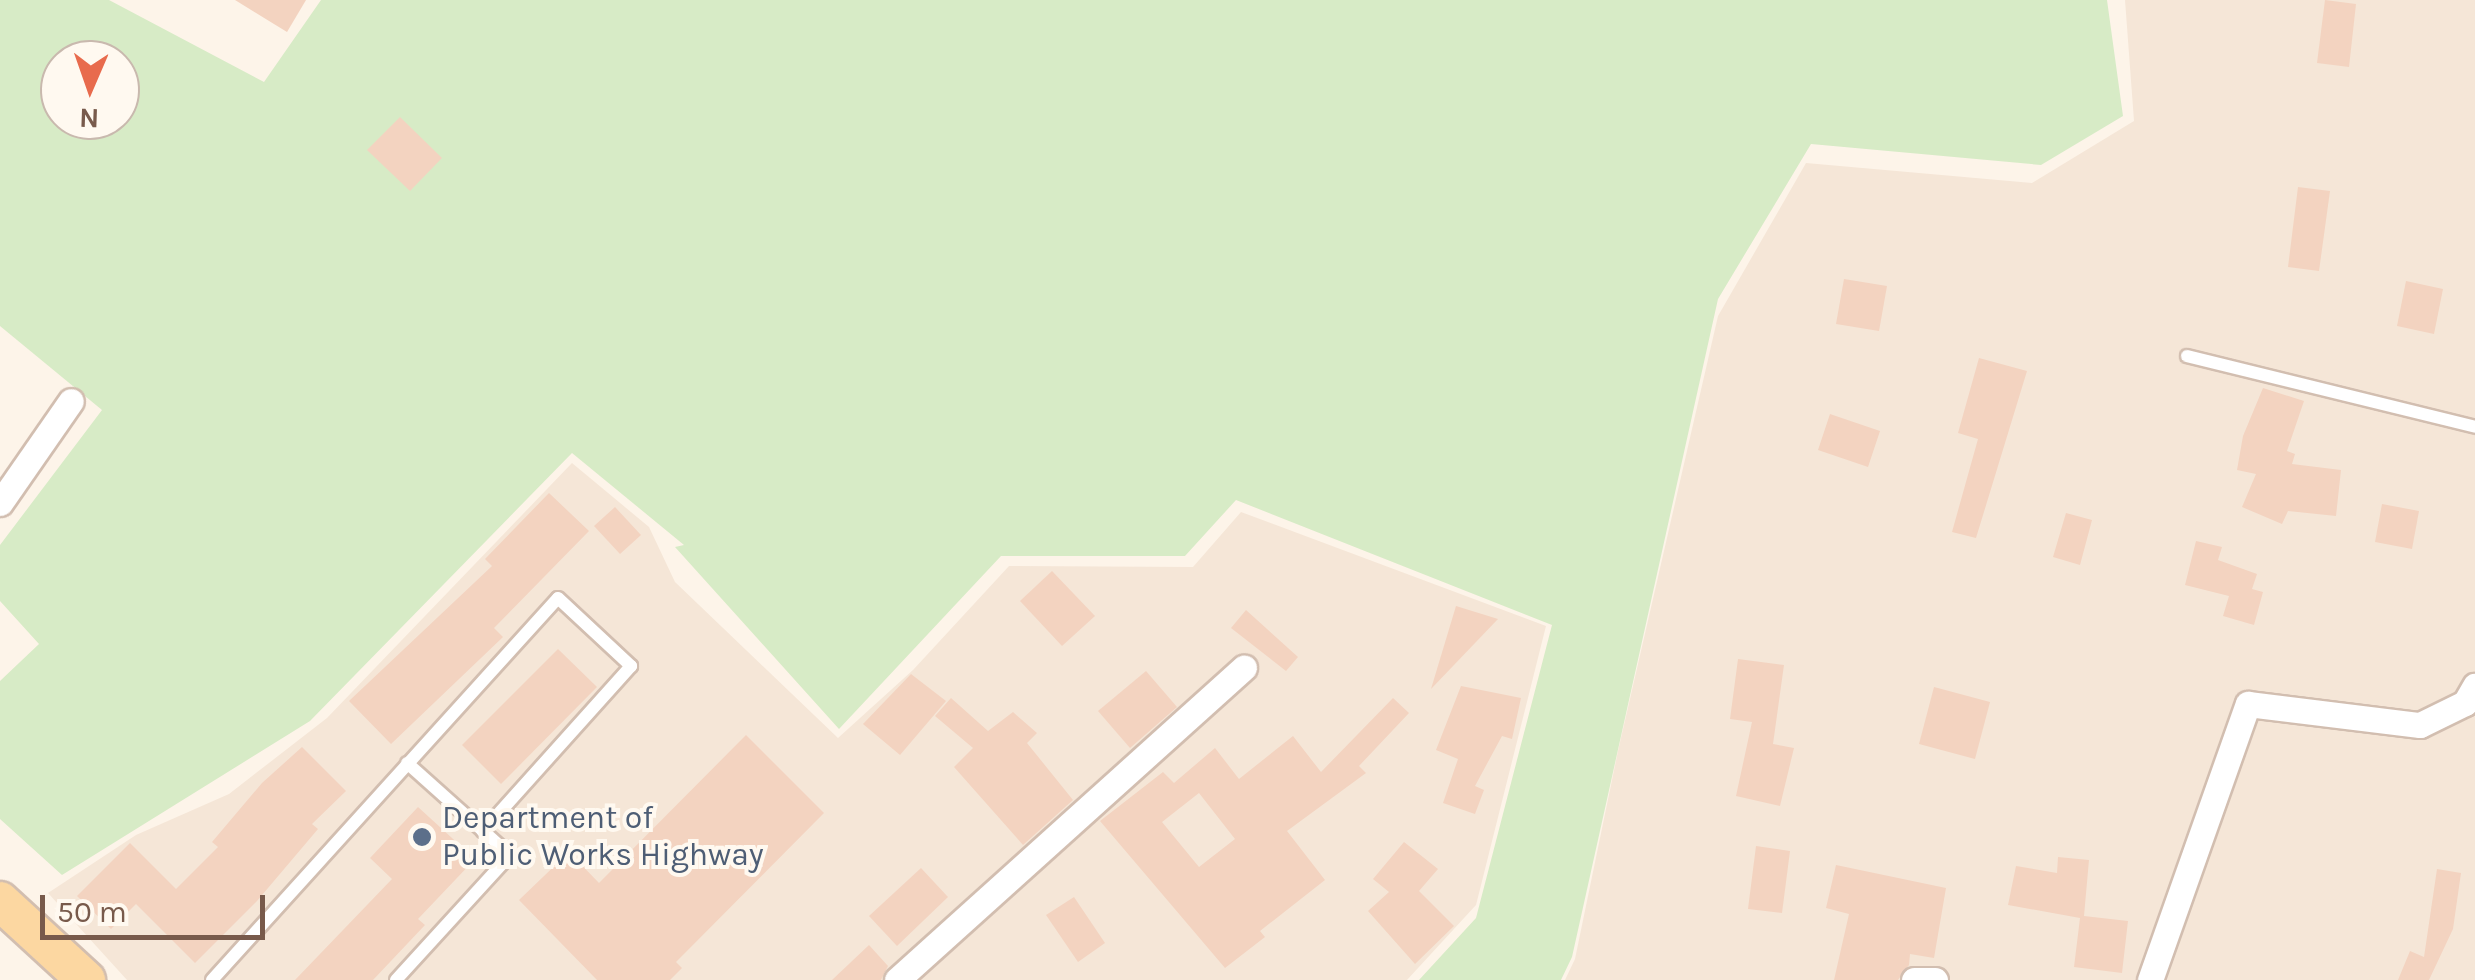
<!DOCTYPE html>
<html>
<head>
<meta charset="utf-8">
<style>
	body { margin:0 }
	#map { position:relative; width:2475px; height:980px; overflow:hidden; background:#fdf4e9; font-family:Karla,sans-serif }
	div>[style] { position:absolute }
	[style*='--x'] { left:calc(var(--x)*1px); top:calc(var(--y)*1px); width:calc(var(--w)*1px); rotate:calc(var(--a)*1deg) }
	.residential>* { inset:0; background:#f5e6d7 }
	.green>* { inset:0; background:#d7ebc6 }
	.building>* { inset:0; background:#f3d3c0 }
	.roads { filter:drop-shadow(2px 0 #d2beb0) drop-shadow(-2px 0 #d2beb0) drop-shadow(0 2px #d2beb0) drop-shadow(0 -2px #d2beb0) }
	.service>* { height:12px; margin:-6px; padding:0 6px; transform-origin:6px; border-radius:6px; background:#fff }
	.minor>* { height:25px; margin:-12.5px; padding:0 12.5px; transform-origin:12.5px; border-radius:12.5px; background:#fff }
	.primary>* { height:38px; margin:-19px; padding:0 19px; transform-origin:19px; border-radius:19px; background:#fcd7a1 }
	.dots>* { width:28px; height:28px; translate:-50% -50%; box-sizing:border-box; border:5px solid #fff9f0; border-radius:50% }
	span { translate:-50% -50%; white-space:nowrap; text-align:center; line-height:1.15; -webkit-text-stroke:8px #fff9f0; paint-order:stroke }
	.service-label { font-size:32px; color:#4e5e75 }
	.left { translate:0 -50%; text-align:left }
	.north { position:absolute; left:40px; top:40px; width:100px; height:100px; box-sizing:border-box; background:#fff9f0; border:2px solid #c9b9ae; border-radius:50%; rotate:182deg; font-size:28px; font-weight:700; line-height:40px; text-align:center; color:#785a4b }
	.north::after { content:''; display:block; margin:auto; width:35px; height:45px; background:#e86b4d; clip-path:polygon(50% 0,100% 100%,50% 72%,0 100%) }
	.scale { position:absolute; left:40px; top:895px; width:225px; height:45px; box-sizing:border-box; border:5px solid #785a4b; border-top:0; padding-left:12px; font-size:30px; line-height:35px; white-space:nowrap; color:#785a4b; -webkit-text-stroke:8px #fff9f0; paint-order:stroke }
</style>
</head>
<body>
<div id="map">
	<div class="residential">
		<i style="clip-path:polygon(2125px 0,2475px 0,2475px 980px,1565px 980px,1575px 959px,1618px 751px,1718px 316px,1806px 163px,2032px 183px,2134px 121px)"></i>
		<i style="clip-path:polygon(572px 463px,649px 527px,675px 582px,838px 738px,913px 670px,1009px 566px,1193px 567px,1241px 512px,1546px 626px,1476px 905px,1407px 980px,127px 980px,48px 893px,136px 835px,229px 794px,327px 718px)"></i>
	</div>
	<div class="green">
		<i style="clip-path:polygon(evenodd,0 0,109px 0,264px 82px,321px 0,2107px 0,2123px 116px,2041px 165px,1811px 144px,1718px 299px,1572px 957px,1561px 980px,1419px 980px,1476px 918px,1552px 625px,1236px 500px,1185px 556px,1001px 556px,839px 729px,675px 547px,684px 545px,572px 453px,310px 721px,62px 875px,0 819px,0 681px,39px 644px,0 601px,0 545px,102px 410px,0 326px,0 0,60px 60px,120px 60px,120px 120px,60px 120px,60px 60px)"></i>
	</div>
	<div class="building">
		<i style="clip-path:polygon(235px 0,306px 0,287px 32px)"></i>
		<i style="clip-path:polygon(2325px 0,2356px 4px,2349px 67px,2317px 63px)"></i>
		<i style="clip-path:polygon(400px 117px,442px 158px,410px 191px,367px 150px)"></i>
		<i style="clip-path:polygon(2298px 187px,2330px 191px,2319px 271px,2288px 267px)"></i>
		<i style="clip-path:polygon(1844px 279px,1887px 286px,1879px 331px,1836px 324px)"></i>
		<i style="clip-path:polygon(2406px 281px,2443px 289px,2434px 334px,2397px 326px)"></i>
		<i style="clip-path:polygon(1979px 358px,2027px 371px,1976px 538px,1952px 532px,1978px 439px,1958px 433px)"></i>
		<i style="clip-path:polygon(2263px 388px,2304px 401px,2287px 451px,2295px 454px,2292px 464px,2341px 470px,2336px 516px,2288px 511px,2282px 524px,2242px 507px,2256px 474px,2237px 470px,2243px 436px)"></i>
		<i style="clip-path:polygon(1830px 414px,1880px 431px,1868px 467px,1818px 450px)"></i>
		<i style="clip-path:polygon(549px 493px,589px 531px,494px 628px,503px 637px,391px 744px,349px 701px,492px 566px,485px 559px)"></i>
		<i style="clip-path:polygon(2382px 504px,2419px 511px,2412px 549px,2375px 542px)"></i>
		<i style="clip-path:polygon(615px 507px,641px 535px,620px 554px,594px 526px)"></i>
		<i style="clip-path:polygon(2066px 513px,2092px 520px,2080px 565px,2053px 557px)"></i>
		<i style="clip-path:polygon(2196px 541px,2222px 547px,2218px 560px,2257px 574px,2252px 589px,2263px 592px,2254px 625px,2223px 616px,2229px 596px,2185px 585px)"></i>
		<i style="clip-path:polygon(1052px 571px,1095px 616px,1062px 646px,1020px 601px)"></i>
		<i style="clip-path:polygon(1456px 606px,1498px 619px,1431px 689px)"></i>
		<i style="clip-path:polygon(1246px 610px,1298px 657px,1286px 671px,1231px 628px)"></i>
		<i style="clip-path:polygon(558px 649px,597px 687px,501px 784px,462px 745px)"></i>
		<i style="clip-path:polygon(1738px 659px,1784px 665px,1773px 744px,1794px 748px,1780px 806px,1736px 796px,1752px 722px,1730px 719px)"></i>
		<i style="clip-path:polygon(1146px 671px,1177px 707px,1130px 748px,1098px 711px)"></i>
		<i style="clip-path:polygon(911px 674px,946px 701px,900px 755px,863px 724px)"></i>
		<i style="clip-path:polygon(1461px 686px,1521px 698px,1512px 739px,1502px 736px,1475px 786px,1484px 790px,1475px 814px,1443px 803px,1458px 759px,1436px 750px)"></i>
		<i style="clip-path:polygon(1934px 687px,1990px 702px,1975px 759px,1919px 744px)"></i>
		<i style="clip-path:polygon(951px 698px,988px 731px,1013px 712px,1037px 733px,1027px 743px,1073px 800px,1023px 845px,954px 767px,973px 748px,935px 716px)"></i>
		<i style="clip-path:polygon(evenodd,1393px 698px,1409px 713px,1359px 766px,1366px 773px,1287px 831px,1325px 880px,1260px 931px,1265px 937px,1225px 968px,1100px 821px,1163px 772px,1174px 783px,1215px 748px,1239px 779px,1293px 736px,1321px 772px,1393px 698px,1199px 793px,1235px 839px,1199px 867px,1162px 822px,1199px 793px)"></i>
		<i style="clip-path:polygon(746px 735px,824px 813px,676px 962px,682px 968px,670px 980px,597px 980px,519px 900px,569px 852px,599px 883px)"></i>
		<i style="clip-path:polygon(302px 747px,346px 791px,312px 824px,318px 829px,257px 901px,195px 963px,136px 904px,111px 929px,77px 896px,130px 843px,176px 889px,218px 847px,212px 842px,262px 783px)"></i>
		<i style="clip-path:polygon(418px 807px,475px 859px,418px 919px,425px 925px,373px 980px,295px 980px,392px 879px,370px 858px)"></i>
		<i style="clip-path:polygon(1404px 842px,1438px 869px,1419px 891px,1454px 926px,1415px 964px,1368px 911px,1389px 892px,1373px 879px)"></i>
		<i style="clip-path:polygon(1756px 846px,1790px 851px,1782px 913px,1748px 909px)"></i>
		<i style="clip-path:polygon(2058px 857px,2089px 860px,2084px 916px,2128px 921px,2122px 973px,2074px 967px,2080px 918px,2008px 905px,2016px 866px,2057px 873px)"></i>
		<i style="clip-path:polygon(1836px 865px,1946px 888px,1934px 958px,1910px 954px,1909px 965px,1898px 980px,1834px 980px,1849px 914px,1826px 908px)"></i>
		<i style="clip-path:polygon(921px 868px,948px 897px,897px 946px,869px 916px)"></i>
		<i style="clip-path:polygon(2437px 869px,2461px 873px,2453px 929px,2429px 980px,2398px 980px,2410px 951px,2424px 957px)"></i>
		<i style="clip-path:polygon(1074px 897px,1105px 943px,1078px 962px,1046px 915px)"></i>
		<i style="clip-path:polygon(869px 945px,888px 966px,881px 980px,832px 980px)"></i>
	</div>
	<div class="roads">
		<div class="service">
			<i style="--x:2187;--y:356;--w:297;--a:13.8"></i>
			<i style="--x:212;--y:980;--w:515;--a:-47.83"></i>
			<i style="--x:558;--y:598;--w:100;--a:43"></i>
			<i style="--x:631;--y:666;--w:222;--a:131.9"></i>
			<i style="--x:396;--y:980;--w:169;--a:-47.6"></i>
			<i style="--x:510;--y:855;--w:138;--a:-138.2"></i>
		</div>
		<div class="minor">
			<i style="--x:0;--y:503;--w:124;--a:-55.2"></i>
			<i style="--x:897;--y:980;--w:467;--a:-42"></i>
			<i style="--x:1914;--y:980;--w:21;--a:0"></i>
			<i style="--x:2150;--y:980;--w:293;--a:-70.5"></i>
			<i style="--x:2248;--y:704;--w:173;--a:7"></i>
			<i style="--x:2420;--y:725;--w:50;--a:-26.1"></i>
			<i style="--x:2465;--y:703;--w:20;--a:-60"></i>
		</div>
		<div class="primary">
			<i style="--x:0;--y:901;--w:117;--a:42.6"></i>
		</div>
	</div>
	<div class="dots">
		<i style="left:422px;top:837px;background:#5c6f8a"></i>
	</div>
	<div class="service-label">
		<span class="left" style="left:442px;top:837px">Department of<br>Public Works Highway</span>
	</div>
	<div class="north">N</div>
	<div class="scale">50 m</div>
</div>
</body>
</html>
